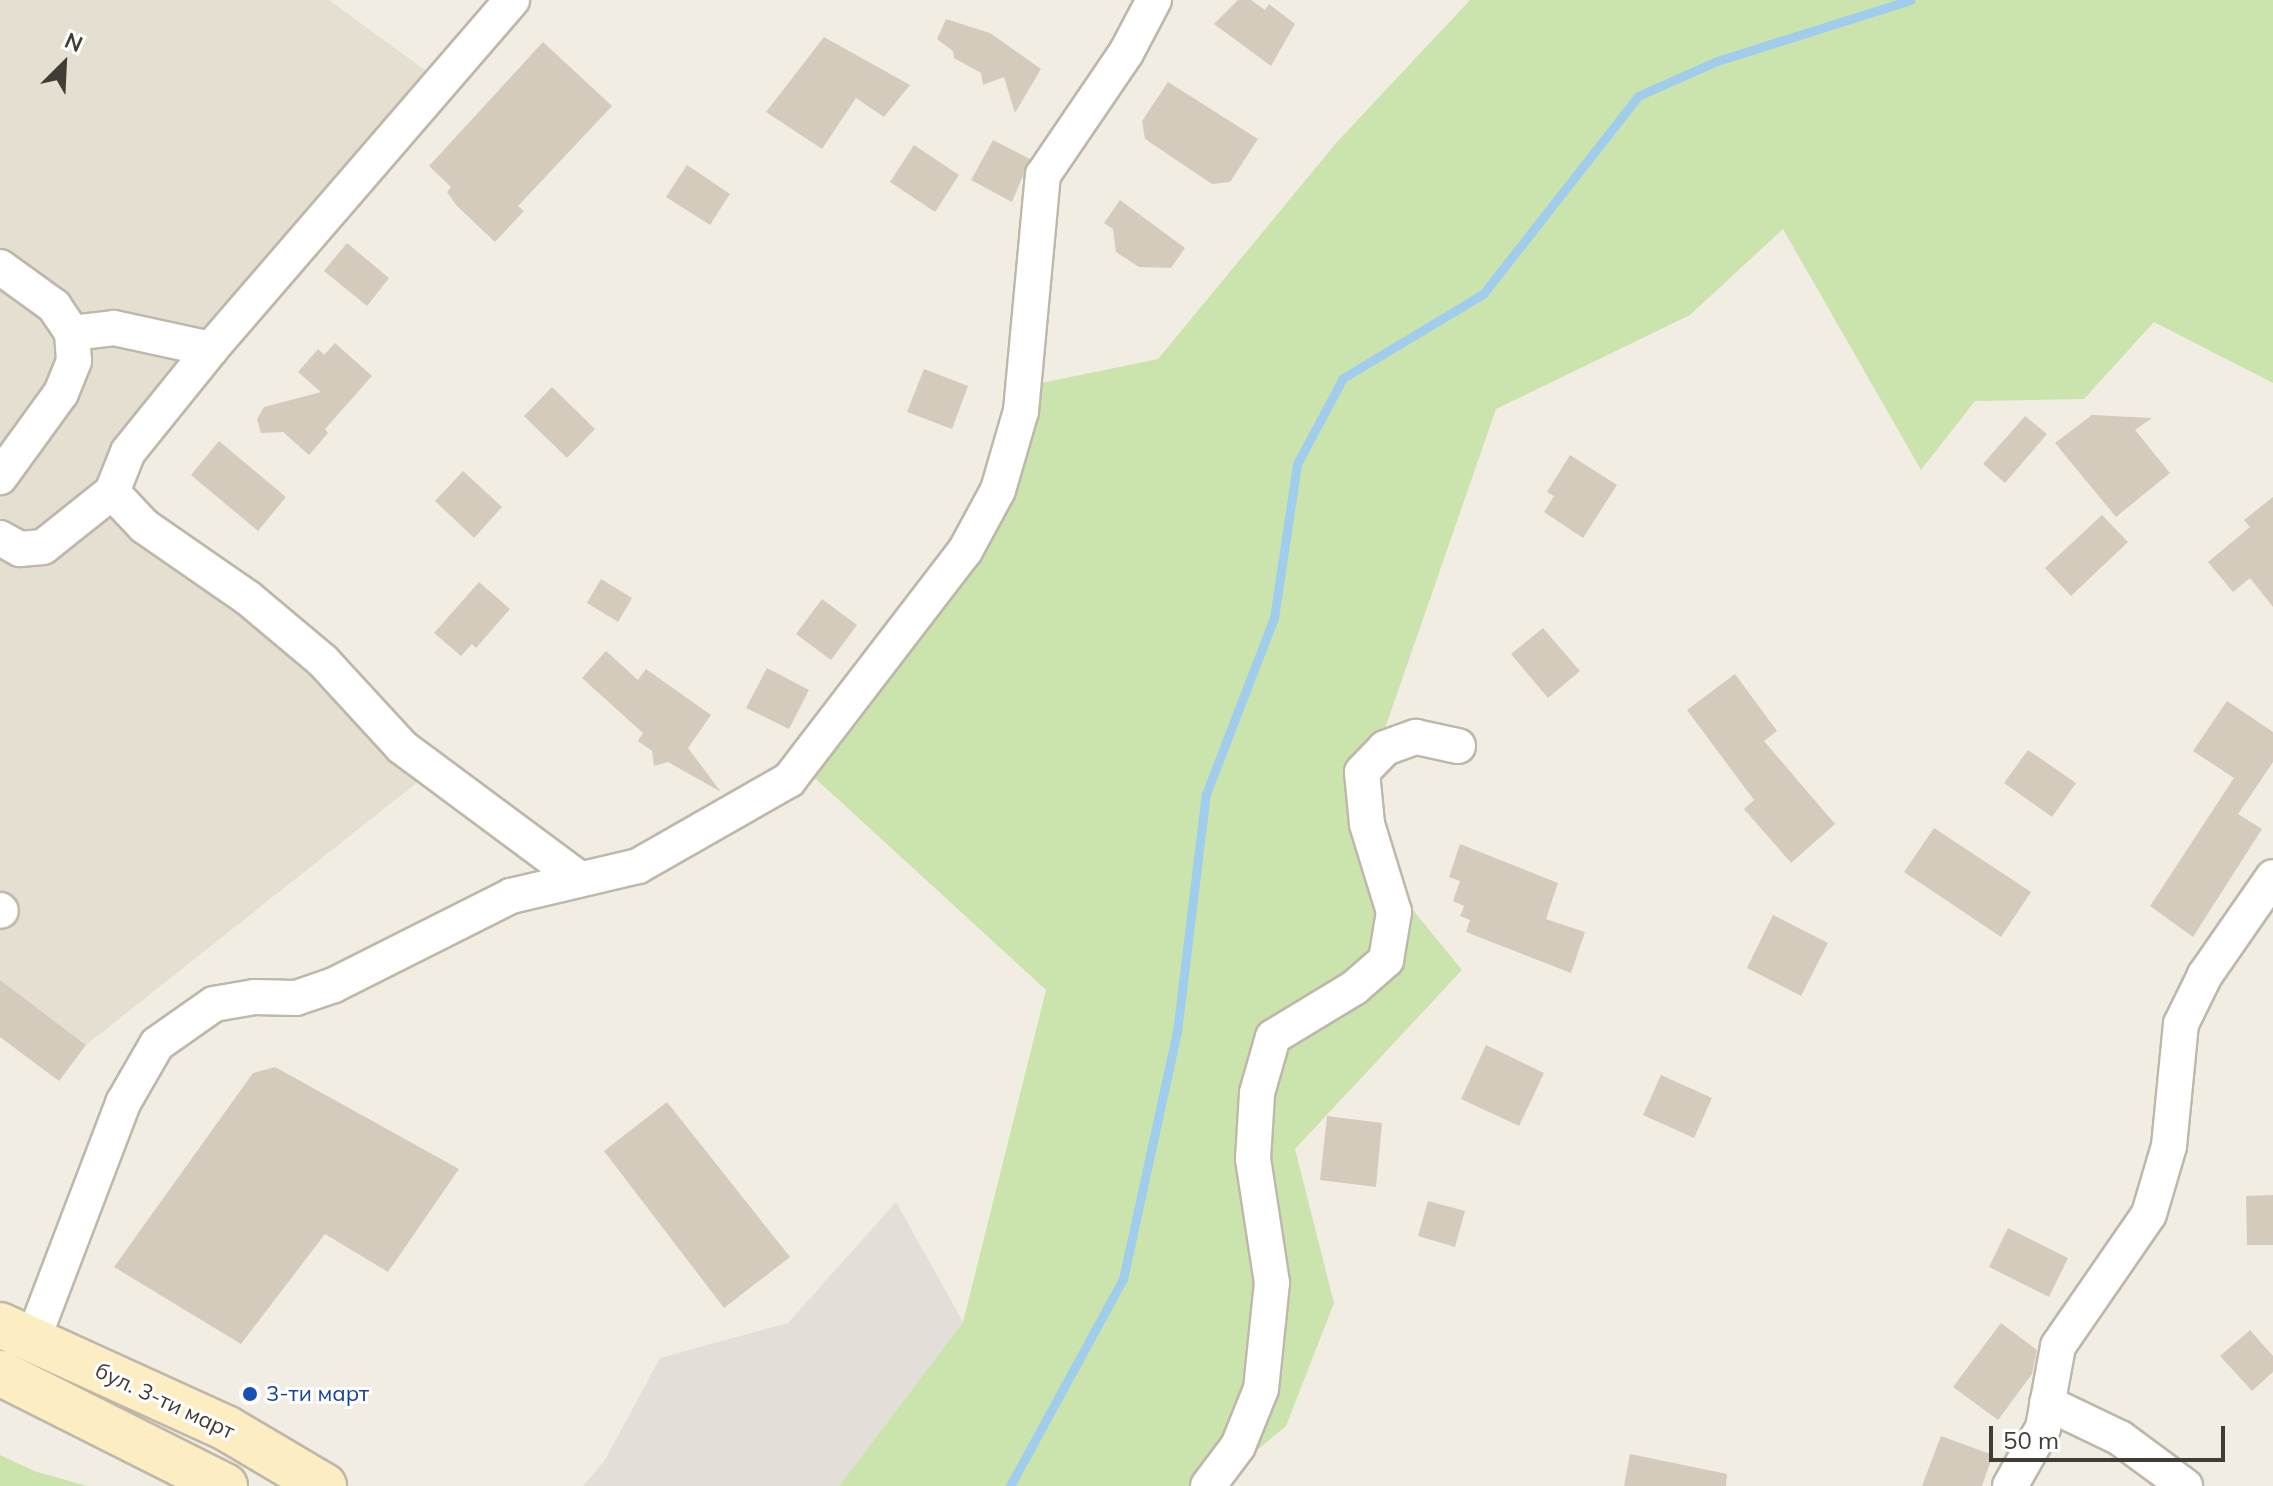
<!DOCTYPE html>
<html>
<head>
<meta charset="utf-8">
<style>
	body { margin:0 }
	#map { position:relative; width:2273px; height:1486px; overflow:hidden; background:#f1ede3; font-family:Mulish,sans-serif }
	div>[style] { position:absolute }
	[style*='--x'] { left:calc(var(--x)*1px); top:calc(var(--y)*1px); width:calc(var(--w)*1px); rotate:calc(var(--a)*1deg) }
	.residential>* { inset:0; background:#e5dfd1 }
	.industrial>* { inset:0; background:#e3ded8 }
	.green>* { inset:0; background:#cbe4ad }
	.stream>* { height:9px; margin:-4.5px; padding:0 4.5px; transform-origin:4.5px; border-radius:4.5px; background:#a1cdec }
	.building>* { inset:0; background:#d5cbbc }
	.roads { filter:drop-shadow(2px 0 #bfb7a9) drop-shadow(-2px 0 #bfb7a9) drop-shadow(0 2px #bfb7a9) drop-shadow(0 -2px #bfb7a9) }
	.street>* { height:34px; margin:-17px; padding:0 17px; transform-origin:17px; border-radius:17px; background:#fff }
	.secondary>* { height:44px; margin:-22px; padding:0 22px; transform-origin:22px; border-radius:22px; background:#fceec2 }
	.dots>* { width:22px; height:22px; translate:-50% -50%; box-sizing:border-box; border:4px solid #fff; border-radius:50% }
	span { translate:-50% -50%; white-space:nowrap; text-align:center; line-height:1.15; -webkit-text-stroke:6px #fff; paint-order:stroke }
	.transit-label { font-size:22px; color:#164399 }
	.left { translate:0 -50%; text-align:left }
	.street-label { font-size:22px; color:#423d34 }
	.north { position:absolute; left:24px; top:24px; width:80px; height:80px; -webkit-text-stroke:6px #fff; paint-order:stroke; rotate:24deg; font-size:22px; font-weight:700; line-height:32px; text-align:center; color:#423d34 }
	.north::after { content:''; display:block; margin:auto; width:28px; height:36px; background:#423d34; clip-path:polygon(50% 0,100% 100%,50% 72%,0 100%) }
	.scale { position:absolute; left:1989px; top:1426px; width:236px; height:36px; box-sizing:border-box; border:4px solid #423d34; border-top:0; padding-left:10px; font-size:24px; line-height:28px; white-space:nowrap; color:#423d34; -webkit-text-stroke:6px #fff; paint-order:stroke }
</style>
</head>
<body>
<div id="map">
	<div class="residential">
		<i style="clip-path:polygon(0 0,329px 0,433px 76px,102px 500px,124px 529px,222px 594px,424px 777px,86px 1045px,0 980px)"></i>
	</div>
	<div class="industrial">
		<i style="clip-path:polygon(896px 1202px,963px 1322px,839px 1486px,583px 1486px,605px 1460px,660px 1358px,788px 1323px)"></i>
	</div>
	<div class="green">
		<i style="clip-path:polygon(1470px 0,2273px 0,2273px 383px,2154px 322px,2084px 399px,1975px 401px,1921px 470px,1783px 229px,1690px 315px,1496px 409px,1349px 832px,1462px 970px,1295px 1149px,1334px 1303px,1286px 1426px,1214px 1486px,839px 1486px,963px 1322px,1046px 990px,805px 769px,991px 485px,1017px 388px,1158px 359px,1337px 142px)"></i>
		<i style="clip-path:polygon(0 1455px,34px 1471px,87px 1486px,0 1486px)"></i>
	</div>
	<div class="stream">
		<i style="--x:1010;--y:1486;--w:236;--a:-61.4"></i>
		<i style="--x:1123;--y:1279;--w:253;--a:-77.7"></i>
		<i style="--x:1177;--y:1032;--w:240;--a:-83.1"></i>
		<i style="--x:1206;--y:794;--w:189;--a:-68.9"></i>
		<i style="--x:1274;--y:618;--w:156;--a:-81.5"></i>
		<i style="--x:1297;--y:464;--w:98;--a:-61.9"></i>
		<i style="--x:1343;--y:378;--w:163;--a:-31"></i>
		<i style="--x:1483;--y:294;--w:251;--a:-51.9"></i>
		<i style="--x:1638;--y:96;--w:86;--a:-23.9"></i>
		<i style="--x:1717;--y:61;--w:203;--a:-17.5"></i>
	</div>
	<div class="building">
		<i style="clip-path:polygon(1238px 0,1251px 0,1265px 10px,1269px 4px,1295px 24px,1271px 66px,1214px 24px)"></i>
		<i style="clip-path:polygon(946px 19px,990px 33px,1041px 69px,1015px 113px,1004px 77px,983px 85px,981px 73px,954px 58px,953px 51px,937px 39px)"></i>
		<i style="clip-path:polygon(824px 37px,910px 85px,884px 117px,856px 98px,822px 149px,766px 112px)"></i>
		<i style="clip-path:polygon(543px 42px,612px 106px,518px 206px,524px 211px,495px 242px,456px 205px,447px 192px,451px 187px,429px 166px)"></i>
		<i style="clip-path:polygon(1168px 82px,1258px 139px,1230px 182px,1212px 184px,1145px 139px,1142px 121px)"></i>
		<i style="clip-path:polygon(993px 140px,1030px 159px,1012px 202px,971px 180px)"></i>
		<i style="clip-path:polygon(914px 145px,959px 175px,935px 212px,890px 182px)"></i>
		<i style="clip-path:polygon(687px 165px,730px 194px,710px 225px,666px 197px)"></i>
		<i style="clip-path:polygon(1120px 200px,1185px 248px,1171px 268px,1139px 267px,1116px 252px,1113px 229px,1104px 223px)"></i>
		<i style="clip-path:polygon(347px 243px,389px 278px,367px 306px,324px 271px)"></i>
		<i style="clip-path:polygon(335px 343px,372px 376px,325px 429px,328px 433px,309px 455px,283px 432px,261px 433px,257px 419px,264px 407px,321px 392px,298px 372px,318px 349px,324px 355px)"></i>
		<i style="clip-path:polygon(924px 369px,968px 386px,952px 429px,907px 412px)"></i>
		<i style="clip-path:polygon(552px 387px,595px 429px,567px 458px,524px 416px)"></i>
		<i style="clip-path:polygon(2092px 415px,2152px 418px,2135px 430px,2170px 473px,2116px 517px,2055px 443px)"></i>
		<i style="clip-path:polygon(2025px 416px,2047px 434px,2005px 483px,1983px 464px)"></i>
		<i style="clip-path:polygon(219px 441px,286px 497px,258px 531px,191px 475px)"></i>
		<i style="clip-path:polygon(1570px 455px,1617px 485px,1583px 538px,1544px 512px,1554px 496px,1547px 492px)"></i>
		<i style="clip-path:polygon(463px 471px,502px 507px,474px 538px,435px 501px)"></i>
		<i style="clip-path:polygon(2273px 497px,2273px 607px,2250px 578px,2233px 592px,2208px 562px,2250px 527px,2244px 520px)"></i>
		<i style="clip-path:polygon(2102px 515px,2128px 542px,2071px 596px,2045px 568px)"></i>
		<i style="clip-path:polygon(601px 579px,632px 598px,618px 622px,587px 603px)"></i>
		<i style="clip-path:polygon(479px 582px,510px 609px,476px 648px,472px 644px,461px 656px,434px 633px)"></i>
		<i style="clip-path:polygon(822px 599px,857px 625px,831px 660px,796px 634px)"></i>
		<i style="clip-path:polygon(1543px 628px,1580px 671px,1548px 698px,1511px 654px)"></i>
		<i style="clip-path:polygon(606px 651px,638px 680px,646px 669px,711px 715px,688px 748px,721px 792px,668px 762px,654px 766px,652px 751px,638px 741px,643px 733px,582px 678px)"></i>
		<i style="clip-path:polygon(767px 668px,809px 690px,789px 729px,746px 708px)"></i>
		<i style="clip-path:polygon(1735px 674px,1777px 731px,1764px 741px,1835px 824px,1791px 863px,1744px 809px,1754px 800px,1687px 710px)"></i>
		<i style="clip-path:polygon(2227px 701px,2273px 732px,2273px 762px,2238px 814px,2262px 829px,2193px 937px,2150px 906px,2234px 778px,2193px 751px)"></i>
		<i style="clip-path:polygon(2028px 750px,2076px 783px,2052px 817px,2004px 783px)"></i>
		<i style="clip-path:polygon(1934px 828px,2031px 892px,2001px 937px,1904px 872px)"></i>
		<i style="clip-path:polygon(1460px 844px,1558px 883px,1546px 919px,1585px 932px,1571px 973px,1466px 932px,1470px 920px,1460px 916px,1464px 906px,1453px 901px,1460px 881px,1449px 877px)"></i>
		<i style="clip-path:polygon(1773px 915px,1828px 943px,1801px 996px,1747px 968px)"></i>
		<i style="clip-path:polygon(0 980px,86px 1045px,59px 1081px,0 1037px)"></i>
		<i style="clip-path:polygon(1486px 1045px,1544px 1073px,1519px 1126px,1461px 1099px)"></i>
		<i style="clip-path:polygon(275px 1067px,459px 1169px,388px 1272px,325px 1234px,241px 1344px,114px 1267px,253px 1073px)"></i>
		<i style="clip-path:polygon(1661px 1075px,1712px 1098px,1694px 1138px,1643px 1115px)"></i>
		<i style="clip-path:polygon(667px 1102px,790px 1257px,724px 1308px,604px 1151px)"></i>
		<i style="clip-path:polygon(1327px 1116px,1382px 1123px,1376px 1187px,1320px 1180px)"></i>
		<i style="clip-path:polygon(2273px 1195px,2273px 1245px,2247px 1245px,2246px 1196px)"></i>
		<i style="clip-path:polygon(1428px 1201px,1465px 1211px,1455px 1247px,1418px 1236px)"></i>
		<i style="clip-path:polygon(2008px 1228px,2068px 1258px,2049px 1297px,1989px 1267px)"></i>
		<i style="clip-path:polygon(2001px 1323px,2037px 1350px,2032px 1374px,1998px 1420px,1953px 1387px)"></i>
		<i style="clip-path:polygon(2250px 1330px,2273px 1356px,2273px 1372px,2252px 1391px,2220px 1356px)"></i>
		<i style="clip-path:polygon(1941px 1436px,1993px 1455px,1982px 1486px,1922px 1486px)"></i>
		<i style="clip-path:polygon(1630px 1454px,1727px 1474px,1726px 1486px,1624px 1486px)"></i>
	</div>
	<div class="roads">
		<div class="street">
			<i style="--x:512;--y:0;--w:461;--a:130.8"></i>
			<i style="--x:211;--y:349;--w:132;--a:128.9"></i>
			<i style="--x:128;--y:452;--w:43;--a:111.8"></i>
			<i style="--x:112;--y:492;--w:47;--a:46.7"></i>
			<i style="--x:144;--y:526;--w:126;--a:34.7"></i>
			<i style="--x:248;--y:598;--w:98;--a:40"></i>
			<i style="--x:323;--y:661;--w:117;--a:47.4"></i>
			<i style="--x:402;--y:747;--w:218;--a:36.6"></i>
			<i style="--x:0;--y:267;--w:67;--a:35.8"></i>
			<i style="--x:54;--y:306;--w:32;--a:56"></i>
			<i style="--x:72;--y:333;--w:28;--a:86"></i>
			<i style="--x:74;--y:361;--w:35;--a:112"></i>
			<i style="--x:61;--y:393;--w:104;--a:126"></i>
			<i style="--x:72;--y:333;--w:42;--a:-6.8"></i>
			<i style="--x:114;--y:328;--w:99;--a:12.2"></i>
			<i style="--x:0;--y:538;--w:23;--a:29"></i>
			<i style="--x:20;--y:549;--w:23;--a:-5"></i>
			<i style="--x:43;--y:547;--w:88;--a:-38.6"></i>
			<i style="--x:0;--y:910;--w:1;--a:45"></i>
			<i style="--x:33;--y:1339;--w:253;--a:-69.1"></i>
			<i style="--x:123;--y:1103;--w:68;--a:-60"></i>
			<i style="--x:157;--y:1044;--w:70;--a:-35.1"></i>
			<i style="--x:214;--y:1004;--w:41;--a:-9.9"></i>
			<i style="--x:254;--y:997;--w:42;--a:1.4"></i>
			<i style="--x:296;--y:998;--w:40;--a:-18.9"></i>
			<i style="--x:334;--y:985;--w:198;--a:-26.7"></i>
			<i style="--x:511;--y:896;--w:130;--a:-13.3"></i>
			<i style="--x:638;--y:866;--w:174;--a:-29.7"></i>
			<i style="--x:789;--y:780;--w:289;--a:-52.5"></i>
			<i style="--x:965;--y:551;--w:69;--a:-61.6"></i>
			<i style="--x:998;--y:490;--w:82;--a:-73.8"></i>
			<i style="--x:1021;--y:411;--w:237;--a:-84.7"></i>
			<i style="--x:1043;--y:175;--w:148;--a:-55.8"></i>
			<i style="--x:1126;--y:53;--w:60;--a:-62.2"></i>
			<i style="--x:2047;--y:1403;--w:81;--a:25.6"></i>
			<i style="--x:2120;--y:1438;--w:81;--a:36.4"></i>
			<i style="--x:1208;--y:1486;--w:50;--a:-53.1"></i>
			<i style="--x:1238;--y:1446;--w:61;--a:-68"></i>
			<i style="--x:1261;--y:1389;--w:107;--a:-84.1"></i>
			<i style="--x:1272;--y:1283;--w:125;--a:-98.7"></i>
			<i style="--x:1253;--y:1159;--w:66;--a:-86.5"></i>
			<i style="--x:1257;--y:1093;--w:58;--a:-74.1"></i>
			<i style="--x:1273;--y:1037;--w:95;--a:-31.2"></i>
			<i style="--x:1354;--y:988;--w:43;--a:-41.2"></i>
			<i style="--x:1386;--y:960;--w:49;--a:-80.5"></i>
			<i style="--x:1394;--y:912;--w:92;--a:-107.1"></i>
			<i style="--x:1367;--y:824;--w:52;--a:-95.5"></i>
			<i style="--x:1362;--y:772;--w:33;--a:-46"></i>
			<i style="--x:1385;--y:748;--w:33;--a:-20"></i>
			<i style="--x:1416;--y:737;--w:43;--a:12.1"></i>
			<i style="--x:2010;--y:1486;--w:67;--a:-60.4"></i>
			<i style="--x:2043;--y:1428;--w:83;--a:-79.6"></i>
			<i style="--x:2058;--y:1346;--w:160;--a:-55.4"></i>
			<i style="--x:2149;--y:1214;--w:71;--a:-73.6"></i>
			<i style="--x:2169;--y:1146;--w:123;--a:-84.4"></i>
			<i style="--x:2181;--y:1024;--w:55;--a:-63.9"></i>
			<i style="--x:2205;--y:975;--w:119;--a:-55.2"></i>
		</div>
		<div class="secondary">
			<i style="--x:0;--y:1325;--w:248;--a:24.5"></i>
			<i style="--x:226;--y:1428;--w:114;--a:30.6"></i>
			<i style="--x:0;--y:1373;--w:252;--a:26.7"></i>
		</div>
	</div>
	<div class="dots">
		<i style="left:250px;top:1394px;background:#1a4fb4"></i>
	</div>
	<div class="transit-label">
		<span class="left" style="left:266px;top:1394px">3-ти март</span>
	</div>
	<div class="street-label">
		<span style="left:165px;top:1401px;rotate:25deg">бул. 3-ти март</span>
	</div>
	<div class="north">N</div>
	<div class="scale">50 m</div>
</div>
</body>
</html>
